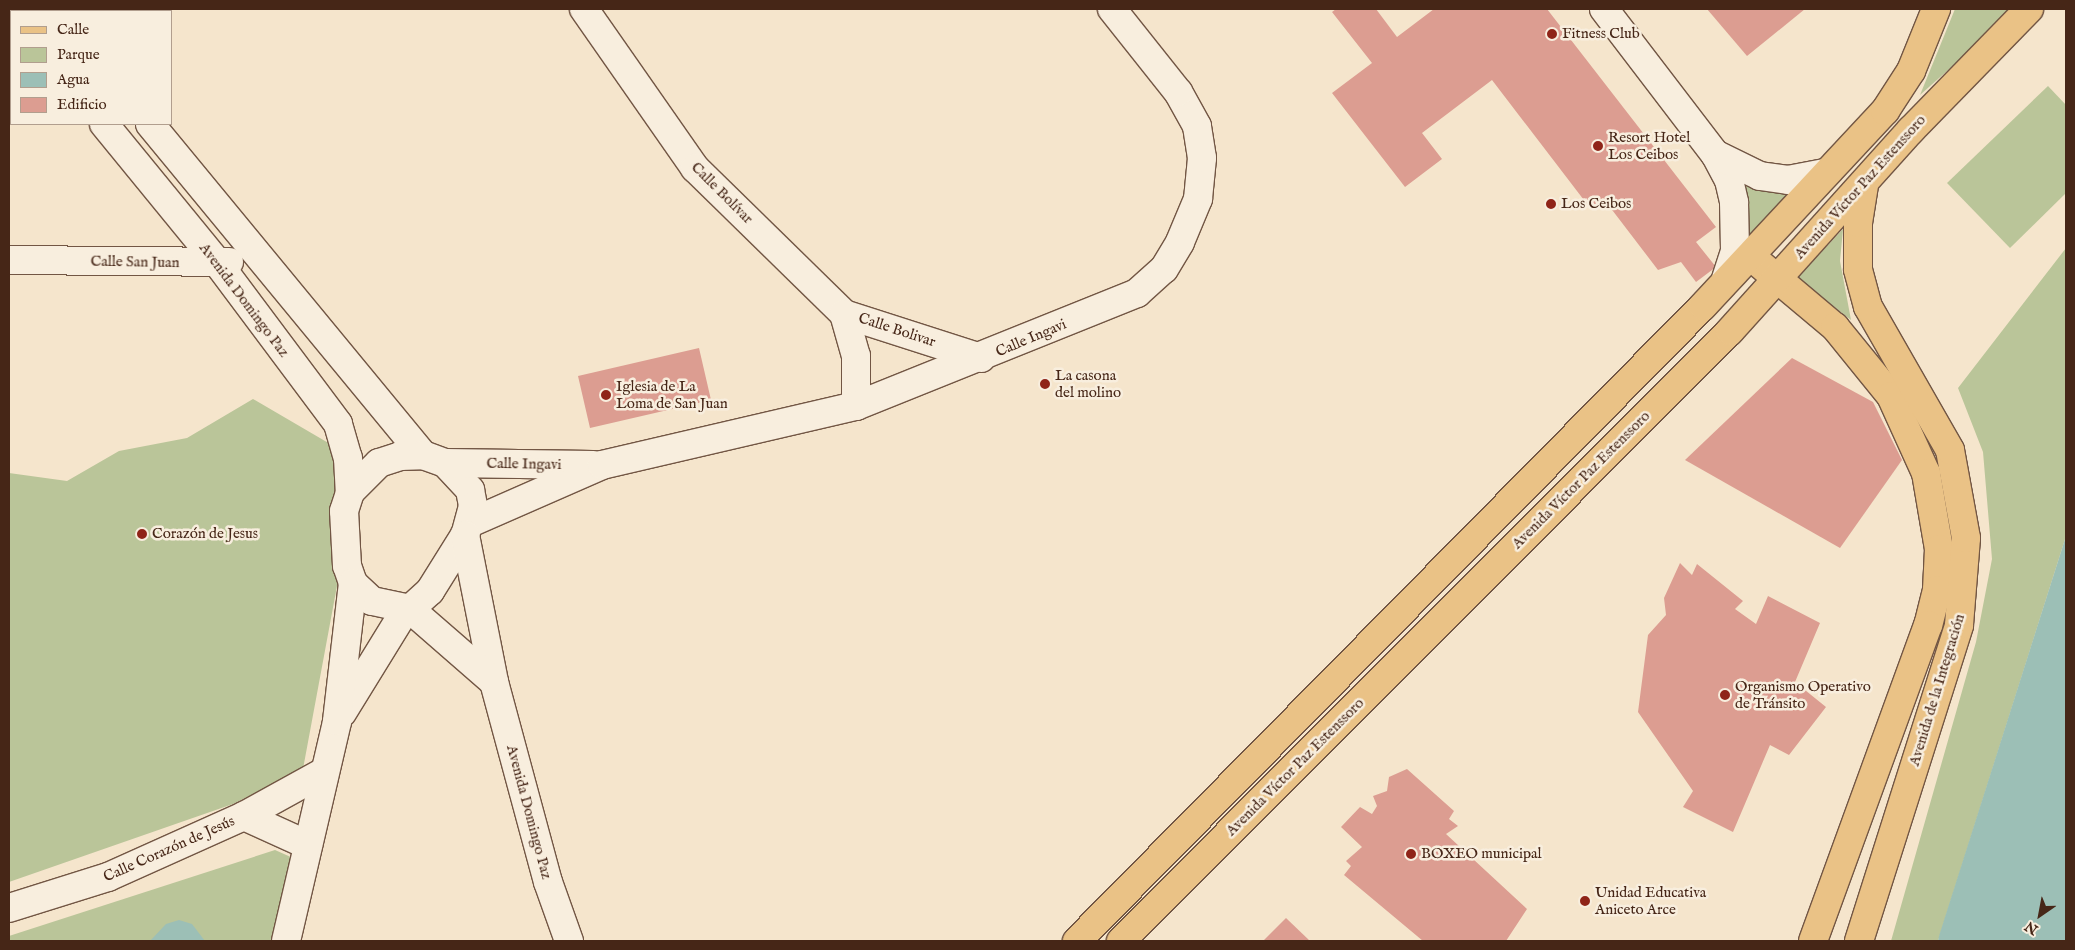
<!DOCTYPE html>
<html>
<head>
<meta charset="utf-8">
<style>
	body { margin:0 }
	#map { position:relative; width:2075px; height:950px; overflow:hidden; background:#f5e5cc; font-family:"IM FELL English",serif }
	div>[style] { position:absolute }
	[style*='--x'] { left:calc(var(--x)*1px); top:calc(var(--y)*1px); width:calc(var(--w)*1px); rotate:calc(var(--a)*1deg) }
	.green>* { inset:0; background:#bac599 }
	.water>* { inset:0; background:#9cbfb6 }
	.building>* { inset:0; background:#dc9d91 }
	.roads { filter:drop-shadow(1px 0 #725644) drop-shadow(-1px 0 #725644) drop-shadow(0 1px #725644) drop-shadow(0 -1px #725644) }
	.minor>* { height:28px; margin:-14px; padding:0 14px; transform-origin:14px; border-radius:14px; background:#f8eede }
	.major>* { height:28px; margin:-14px; padding:0 14px; transform-origin:14px; border-radius:14px; background:#eac286 }
	.dots>* { width:14px; height:14px; translate:-50% -50%; box-sizing:border-box; border:2px solid #f8eede; border-radius:50% }
	span { translate:-50% -50%; white-space:nowrap; text-align:center; line-height:1.15; -webkit-text-stroke:5px #f8eede; paint-order:stroke }
	.poi-label { font-size:15px; color:#462617 }
	.left { translate:0 -50%; text-align:left }
	.street-label { font-size:15px; color:#462617 }
	.frame { position:absolute; inset:0; border:10px solid #462617; pointer-events:none }
	.legend { position:absolute; left:10px; top:10px; width:162px; height:115px; box-sizing:border-box; background:#f8eede; border:1px solid #b19e8e; margin:0; padding:6px 9px; list-style:none; font-size:15px; color:#462617 }
	.legend li { display:flex; align-items:center; gap:10px; height:25px }
	.legend b { width:25px; border:1px solid #b19e8e }
	.north { position:absolute; left:2015px; top:890px; width:50px; height:50px; -webkit-text-stroke:4px #f8eede; paint-order:stroke; rotate:213deg; font-size:14px; font-weight:700; line-height:20px; text-align:center; color:#462617 }
	.north::after { content:''; display:block; margin:auto; width:18px; height:22px; background:#462617; clip-path:polygon(50% 0,100% 100%,50% 72%,0 100%) }
</style>
</head>
<body>
<div id="map">
	<div class="green">
		<i style="clip-path:polygon(1955px 9px,2010px 9px,1992px 31px,1920px 95px)"></i>
		<i style="clip-path:polygon(2048px 86px,2066px 105px,2066px 193px,2010px 248px,1947px 183px)"></i>
		<i style="clip-path:polygon(1741px 180px,1797px 188px,1745px 242px)"></i>
		<i style="clip-path:polygon(1843px 229px,1840px 261px,1851px 320px,1797px 278px)"></i>
		<i style="clip-path:polygon(2066px 248px,2066px 536px,1938px 941px,1891px 941px,1976px 642px,1992px 559px,1983px 452px,1958px 388px)"></i>
		<i style="clip-path:polygon(253px 399px,337px 448px,342px 559px,303px 769px,233px 804px,9px 882px,9px 473px,67px 481px,119px 451px,187px 438px)"></i>
		<i style="clip-path:polygon(275px 850px,302px 862px,283px 941px,9px 941px,9px 936px)"></i>
	</div>
	<div class="water">
		<i style="clip-path:polygon(2066px 536px,2066px 941px,1938px 941px,1939px 936px)"></i>
		<i style="clip-path:polygon(179px 920px,192px 924px,205px 941px,150px 941px,166px 924px)"></i>
	</div>
	<div class="building">
		<i style="clip-path:polygon(1336px 9px,1376px 9px,1397px 37px,1434px 9px,1547px 9px,1716px 227px,1696px 242px,1716px 267px,1696px 282px,1681px 262px,1658px 270px,1603px 198px,1590px 208px,1492px 80px,1422px 133px,1442px 159px,1405px 187px,1332px 93px,1372px 63px,1332px 12px)"></i>
		<i style="clip-path:polygon(1707px 9px,1805px 9px,1747px 56px)"></i>
		<i style="clip-path:polygon(699px 348px,711px 400px,590px 428px,578px 376px)"></i>
		<i style="clip-path:polygon(1792px 358px,1873px 402px,1902px 460px,1840px 548px,1685px 460px)"></i>
		<i style="clip-path:polygon(1680px 563px,1692px 575px,1697px 564px,1743px 601px,1735px 609px,1756px 624px,1768px 596px,1820px 623px,1795px 682px,1826px 707px,1789px 755px,1770px 745px,1733px 832px,1683px 807px,1693px 791px,1638px 712px,1648px 635px,1666px 615px,1664px 598px)"></i>
		<i style="clip-path:polygon(1407px 769px,1454px 811px,1449px 819px,1458px 826px,1446px 834px,1527px 909px,1506px 941px,1423px 941px,1344px 875px,1351px 866px,1346px 861px,1362px 847px,1341px 827px,1360px 807px,1372px 814px,1377px 806px,1373px 796px,1387px 791px,1389px 777px)"></i>
		<i style="clip-path:polygon(1286px 918px,1310px 941px,1263px 941px)"></i>
	</div>
	<div class="roads">
		<div class="minor">
			<i style="--x:10;--y:9;--w:3;--a:45"></i>
			<i style="--x:58;--y:9;--w:3;--a:45"></i>
			<i style="--x:584;--y:9;--w:194;--a:55.1"></i>
			<i style="--x:695;--y:168;--w:209;--a:44.4"></i>
			<i style="--x:844;--y:314;--w:144;--a:17.8"></i>
			<i style="--x:1604;--y:9;--w:183;--a:52.6"></i>
			<i style="--x:1715;--y:154;--w:30;--a:62"></i>
			<i style="--x:1729;--y:180;--w:23;--a:77"></i>
			<i style="--x:1734;--y:202;--w:49;--a:88.8"></i>
			<i style="--x:1735;--y:251;--w:29;--a:108"></i>
			<i style="--x:104;--y:124;--w:178;--a:50.7"></i>
			<i style="--x:217;--y:262;--w:202;--a:53.2"></i>
			<i style="--x:338;--y:424;--w:35;--a:74"></i>
			<i style="--x:348;--y:458;--w:34;--a:87"></i>
			<i style="--x:150;--y:124;--w:429;--a:50.5"></i>
			<i style="--x:1715;--y:154;--w:50;--a:26.1"></i>
			<i style="--x:1760;--y:176;--w:28;--a:8"></i>
			<i style="--x:1788;--y:180;--w:36;--a:-11"></i>
			<i style="--x:9;--y:260;--w:220;--a:0.5"></i>
			<i style="--x:844;--y:314;--w:44;--a:74.1"></i>
			<i style="--x:856;--y:356;--w:50;--a:90"></i>
			<i style="--x:445;--y:463;--w:37;--a:47"></i>
			<i style="--x:470;--y:490;--w:16;--a:79"></i>
			<i style="--x:473;--y:506;--w:30;--a:105"></i>
			<i style="--x:465;--y:535;--w:66;--a:122"></i>
			<i style="--x:430;--y:591;--w:27;--a:138"></i>
			<i style="--x:410;--y:609;--w:39;--a:-168"></i>
			<i style="--x:372;--y:601;--w:26;--a:-137"></i>
			<i style="--x:353;--y:583;--w:18;--a:-109"></i>
			<i style="--x:347;--y:566;--w:55;--a:-93.1"></i>
			<i style="--x:344;--y:511;--w:20;--a:-72"></i>
			<i style="--x:350;--y:492;--w:41;--a:-45"></i>
			<i style="--x:379;--y:463;--w:22;--a:-18"></i>
			<i style="--x:400;--y:456;--w:23;--a:-2"></i>
			<i style="--x:423;--y:455;--w:23;--a:20"></i>
			<i style="--x:445;--y:463;--w:148;--a:0.8"></i>
			<i style="--x:470;--y:523;--w:144;--a:-23.7"></i>
			<i style="--x:602;--y:465;--w:261;--a:-13.1"></i>
			<i style="--x:856;--y:406;--w:303;--a:-21.9"></i>
			<i style="--x:1137;--y:293;--w:36;--a:-42"></i>
			<i style="--x:1164;--y:269;--w:31;--a:-59"></i>
			<i style="--x:1180;--y:242;--w:47;--a:-67.3"></i>
			<i style="--x:1198;--y:199;--w:41;--a:-84.4"></i>
			<i style="--x:1202;--y:158;--w:32;--a:-99"></i>
			<i style="--x:1197;--y:126;--w:39;--a:-119"></i>
			<i style="--x:1178;--y:92;--w:106;--a:-128.5"></i>
			<i style="--x:465;--y:535;--w:150;--a:78.8"></i>
			<i style="--x:494;--y:682;--w:207;--a:74.9"></i>
			<i style="--x:548;--y:882;--w:63;--a:70.4"></i>
			<i style="--x:410;--y:609;--w:111;--a:41"></i>
			<i style="--x:342;--y:713;--w:122;--a:-58.4"></i>
			<i style="--x:244;--y:816;--w:70;--a:24.4"></i>
			<i style="--x:9;--y:908;--w:104;--a:-17.4"></i>
			<i style="--x:108;--y:877;--w:149;--a:-24.2"></i>
			<i style="--x:244;--y:816;--w:89;--a:-28.9"></i>
			<i style="--x:286;--y:941;--w:226;--a:-76.9"></i>
			<i style="--x:337;--y:721;--w:139;--a:-83.4"></i>
		</div>
		<div class="major">
			<i style="--x:1761;--y:265;--w:97;--a:40"></i>
			<i style="--x:1835;--y:327;--w:89;--a:50.9"></i>
			<i style="--x:1891;--y:396;--w:85;--a:65.6"></i>
			<i style="--x:1926;--y:473;--w:77;--a:80.3"></i>
			<i style="--x:1939;--y:549;--w:41;--a:92.8"></i>
			<i style="--x:1937;--y:590;--w:36;--a:104"></i>
			<i style="--x:1928;--y:625;--w:336;--a:110"></i>
			<i style="--x:1077;--y:941;--w:892;--a:-45.41"></i>
			<i style="--x:1703;--y:306;--w:267;--a:-47"></i>
			<i style="--x:1885;--y:111;--w:48;--a:-57"></i>
			<i style="--x:1911;--y:71;--w:67;--a:-68"></i>
			<i style="--x:1121;--y:941;--w:862;--a:-45.05"></i>
			<i style="--x:1730;--y:331;--w:270;--a:-48"></i>
			<i style="--x:1911;--y:130;--w:169;--a:-45.7"></i>
			<i style="--x:1859;--y:941;--w:331;--a:-72.4"></i>
			<i style="--x:1959;--y:625;--w:87;--a:-85.4"></i>
			<i style="--x:1966;--y:538;--w:89;--a:-100.3"></i>
			<i style="--x:1950;--y:450;--w:165;--a:-119.8"></i>
			<i style="--x:1868;--y:307;--w:39;--a:-105"></i>
			<i style="--x:1858;--y:269;--w:46;--a:-90"></i>
			<i style="--x:1858;--y:223;--w:37;--a:-81"></i>
		</div>
	</div>
	<div class="dots">
		<i style="left:1552px;top:34px;background:#8f2418"></i>
		<i style="left:1598px;top:146px;background:#8f2418"></i>
		<i style="left:1551px;top:204px;background:#8f2418"></i>
		<i style="left:1045px;top:384px;background:#8f2418"></i>
		<i style="left:606px;top:395px;background:#8f2418"></i>
		<i style="left:142px;top:534px;background:#8f2418"></i>
		<i style="left:1725px;top:695px;background:#8f2418"></i>
		<i style="left:1411px;top:854px;background:#8f2418"></i>
		<i style="left:1585px;top:901px;background:#8f2418"></i>
	</div>
	<div class="poi-label">
		<span class="left" style="left:1562px;top:34px">Fitness Club</span>
		<span class="left" style="left:1608px;top:146px">Resort Hotel<br>Los Ceibos</span>
		<span class="left" style="left:1561px;top:204px">Los Ceibos</span>
		<span class="left" style="left:1055px;top:384px">La casona<br>del molino</span>
		<span class="left" style="left:616px;top:395px">Iglesia de La<br>Loma de San Juan</span>
		<span class="left" style="left:152px;top:534px">Corazón de Jesus</span>
		<span class="left" style="left:1735px;top:695px">Organismo Operativo<br>de Tránsito</span>
		<span class="left" style="left:1421px;top:854px">BOXEO municipal</span>
		<span class="left" style="left:1595px;top:901px">Unidad Educativa<br>Aniceto Arce</span>
	</div>
	<div class="street-label">
		<span style="left:1860px;top:187px;rotate:-48deg">Avenida Víctor Paz Estenssoro</span>
		<span style="left:722px;top:193px;rotate:45deg">Calle Bolívar</span>
		<span style="left:135px;top:262px;rotate:1deg">Calle San Juan</span>
		<span style="left:244px;top:300px;rotate:53deg">Avenida Domingo Paz</span>
		<span style="left:897px;top:330px;rotate:18deg">Calle Bolivar</span>
		<span style="left:1031px;top:338px;rotate:-23deg">Calle Ingavi</span>
		<span style="left:524px;top:464px;rotate:1deg">Calle Ingavi</span>
		<span style="left:1581px;top:480px;rotate:-45deg">Avenida Víctor Paz Estenssoro</span>
		<span style="left:1937px;top:690px;rotate:-73deg">Avenida de la Integración</span>
		<span style="left:1295px;top:767px;rotate:-45deg">Avenida Víctor Paz Estenssoro</span>
		<span style="left:529px;top:812px;rotate:75deg">Avenida Domingo Paz</span>
		<span style="left:169px;top:849px;rotate:-24deg">Calle Corazón de Jesús</span>
	</div>
	<div class="frame"></div>
	<ul class="legend">
	<li><b style="height:6px;background:#eac286"></b>Calle</li>
	<li><b style="height:14px;background:#bac599"></b>Parque</li>
	<li><b style="height:14px;background:#9cbfb6"></b>Agua</li>
	<li><b style="height:14px;background:#dc9d91"></b>Edificio</li>
	</ul>
	<div class="north">N</div>
</div>
</body>
</html>
